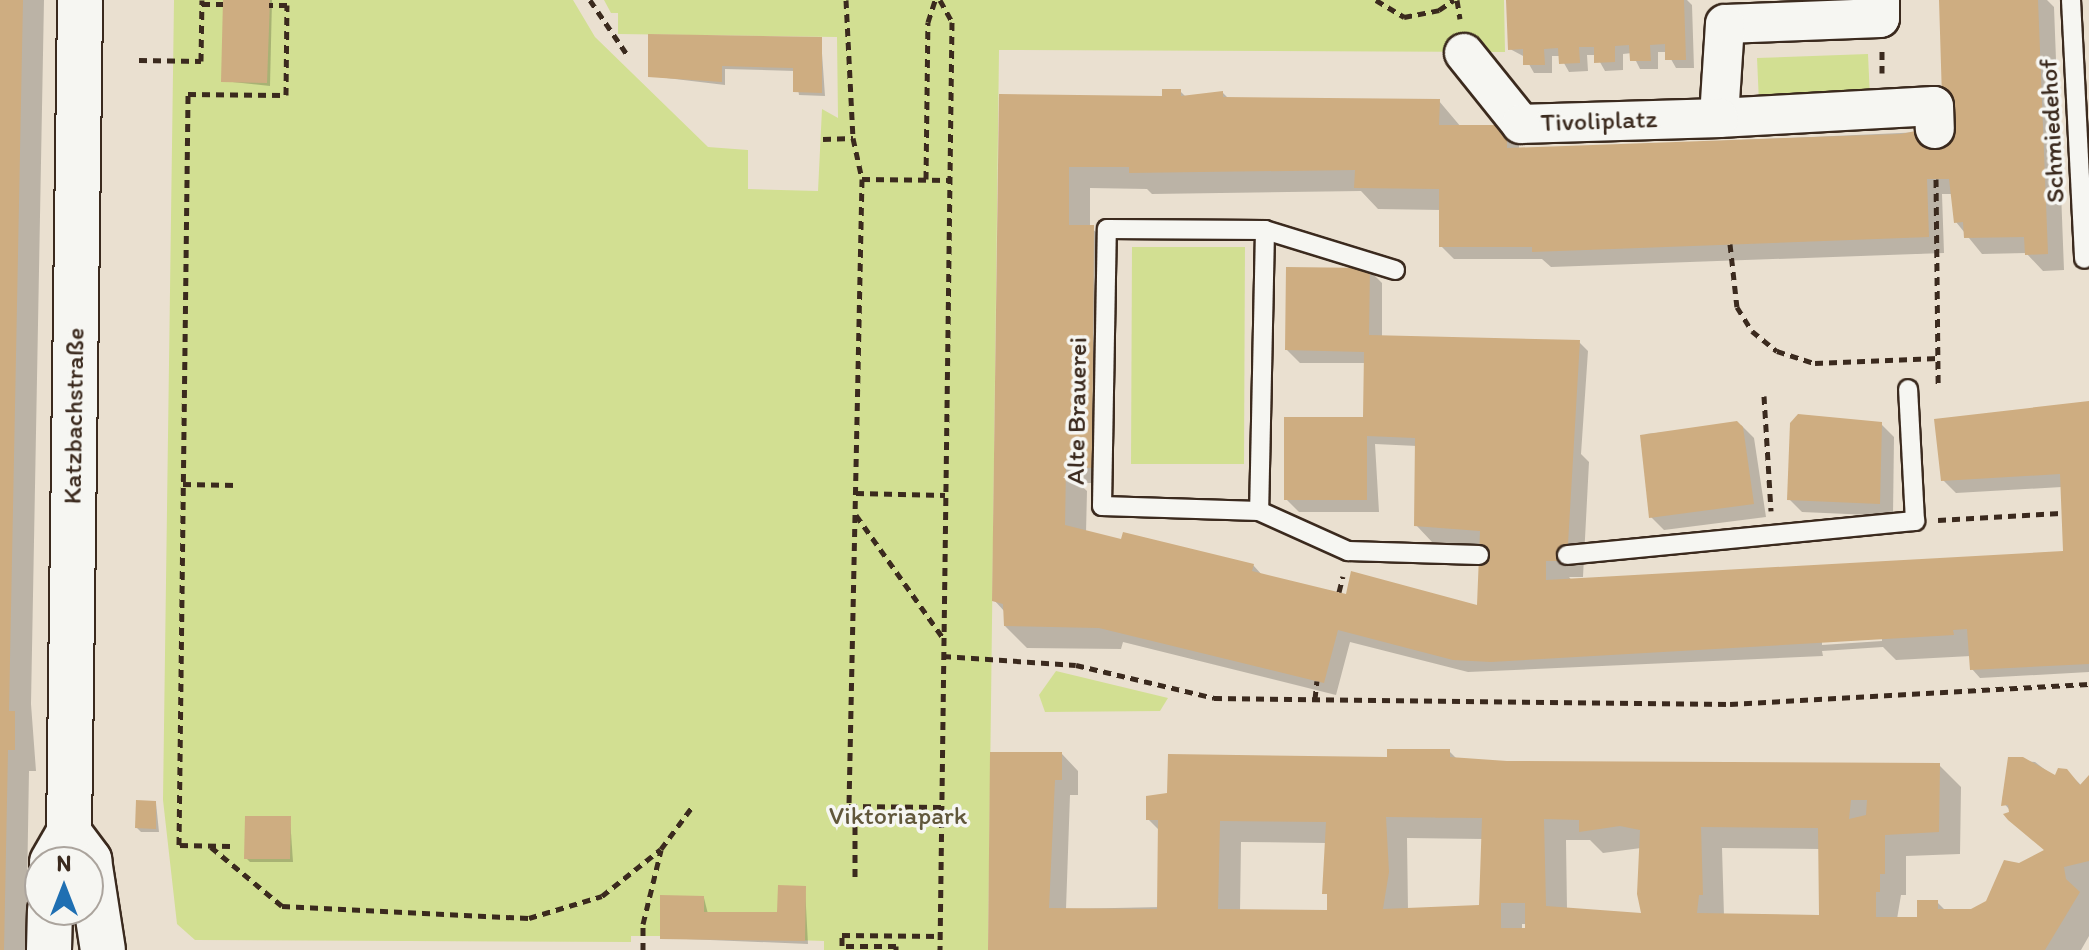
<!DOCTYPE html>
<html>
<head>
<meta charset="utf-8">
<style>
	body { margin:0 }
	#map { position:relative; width:2089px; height:950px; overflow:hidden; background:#eae0d0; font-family:Itim,sans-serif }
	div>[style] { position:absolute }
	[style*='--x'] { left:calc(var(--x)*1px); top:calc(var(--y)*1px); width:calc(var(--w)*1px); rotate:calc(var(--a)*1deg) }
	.green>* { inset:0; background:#d2df92 }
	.shadow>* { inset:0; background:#0003 }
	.building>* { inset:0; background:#cead81 }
	.path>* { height:5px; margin-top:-2.5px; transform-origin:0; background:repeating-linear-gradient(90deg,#3b2a1e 0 8px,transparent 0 14px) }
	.roads { filter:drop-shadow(2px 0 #3b2a1e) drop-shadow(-2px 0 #3b2a1e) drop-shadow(0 2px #3b2a1e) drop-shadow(0 -2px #3b2a1e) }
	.lane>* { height:18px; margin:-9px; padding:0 9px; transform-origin:9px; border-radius:9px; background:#f6f6f2 }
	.street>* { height:38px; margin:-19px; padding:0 19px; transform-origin:19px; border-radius:19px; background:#f6f6f2 }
	.secondary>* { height:44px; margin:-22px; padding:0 22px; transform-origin:22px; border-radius:22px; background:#f6f6f2 }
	span { translate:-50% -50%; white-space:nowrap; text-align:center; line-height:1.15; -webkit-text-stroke:7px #f6f6f2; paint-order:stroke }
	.street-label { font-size:26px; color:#3b2a1e }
	.park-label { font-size:26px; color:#61573b }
	.north { position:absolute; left:24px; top:846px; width:80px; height:80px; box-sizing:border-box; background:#f6f6f2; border:2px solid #aba49d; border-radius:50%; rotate:0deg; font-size:22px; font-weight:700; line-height:32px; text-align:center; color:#3b2a1e }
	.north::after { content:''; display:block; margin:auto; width:28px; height:36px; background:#1f6fb2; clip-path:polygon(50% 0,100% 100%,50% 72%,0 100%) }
</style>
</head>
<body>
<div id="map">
	<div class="green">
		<i style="clip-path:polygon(174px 0,573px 0,595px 37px,708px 147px,748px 150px,748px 189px,818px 191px,822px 109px,838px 118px,837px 37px,618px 34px,618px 13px,611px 13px,604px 0,1504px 0,1505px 52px,999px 50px,988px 950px,824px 950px,824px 941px,659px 936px,631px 936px,631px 942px,195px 940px,177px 924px,163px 800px)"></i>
		<i style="clip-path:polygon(1868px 54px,1870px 98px,1759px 103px,1757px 58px)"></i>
		<i style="clip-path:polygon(1132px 247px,1245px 247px,1244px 464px,1131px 464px)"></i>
		<i style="clip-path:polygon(1056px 671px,1168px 698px,1160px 711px,1045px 712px,1039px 695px)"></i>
	</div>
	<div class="shadow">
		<i style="clip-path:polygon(0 0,44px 0,31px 704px,36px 771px,29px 771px,26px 950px,0 950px)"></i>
		<i style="clip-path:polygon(225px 0,272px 0,270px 86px,223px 81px)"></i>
		<i style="clip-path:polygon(1571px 0,1687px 0,1692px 5px,1694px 68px,1676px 68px,1667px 52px,1658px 52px,1658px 69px,1640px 69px,1632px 53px,1623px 54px,1623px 70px,1605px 71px,1596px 55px,1587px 55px,1588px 71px,1569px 72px,1560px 56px,1552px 56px,1552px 73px,1534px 73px,1525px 57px,1510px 49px)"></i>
		<i style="clip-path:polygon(evenodd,1941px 0,2047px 0,2054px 7px,2064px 270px,2043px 271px,2026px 253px,1982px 254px,1956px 222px,1952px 194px,1942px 194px,1944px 253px,1551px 267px,1542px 259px,1454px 259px,1441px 246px,1441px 210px,1378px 209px,1361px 191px,1152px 194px,1147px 189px,1090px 188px,1090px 227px,1110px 244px,1108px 483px,1078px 483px,1087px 491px,1086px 533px,1253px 565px,1263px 576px,1348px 596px,1353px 574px,1479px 607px,1481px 545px,1432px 542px,1416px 525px,1417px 446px,1375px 444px,1379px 512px,1299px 512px,1286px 499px,1364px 419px,1365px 363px,1300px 363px,1287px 350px,1369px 270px,1382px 283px,1382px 337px,1579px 342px,1588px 351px,1581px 454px,1589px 462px,1583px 577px,1569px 577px,1575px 584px,2065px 553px,2062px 487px,1956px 493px,1943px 480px,2089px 404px,2089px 672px,1980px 678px,1972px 669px,1971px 656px,1896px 660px,1883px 647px,1822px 651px,1823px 656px,1468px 672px,1350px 642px,1336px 695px,1123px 642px,1121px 649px,1027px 648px,1005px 626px,1005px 612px,994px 600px,1001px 96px,1164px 98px,1180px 91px,1187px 98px,1223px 93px,1229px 99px,1439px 101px,1461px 127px,1506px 127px,1519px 140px,1519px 150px,1945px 131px,1941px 0,1882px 637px,1882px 641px,1822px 645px,1822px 641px,1882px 637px)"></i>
		<i style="clip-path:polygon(821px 39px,825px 96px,799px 95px,795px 71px,725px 69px,725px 85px,650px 76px)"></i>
		<i style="clip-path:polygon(1794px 419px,1881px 424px,1894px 437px,1893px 516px,1802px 512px,1789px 499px)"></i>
		<i style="clip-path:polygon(1741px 425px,1754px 438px,1766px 517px,1664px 530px,1651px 517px,1641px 441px,1646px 434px)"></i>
		<i style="clip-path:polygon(evenodd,1449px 751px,1458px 760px,1507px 763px,1939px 765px,1961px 787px,1960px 854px,1906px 856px,1906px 895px,1901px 895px,1897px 919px,1919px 919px,1937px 902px,1946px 911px,1972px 911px,1988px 903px,2020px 865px,2046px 852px,2002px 801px,2009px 759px,2035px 762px,2056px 778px,2066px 771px,2082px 786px,2089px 781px,2089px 936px,2081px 950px,990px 950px,1062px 754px,1078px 771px,1078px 795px,1070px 795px,1066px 909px,1163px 907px,1160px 831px,1148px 819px,1389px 759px,1449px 751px,1407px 838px,1483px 839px,1481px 907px,1408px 910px,1407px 838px,1449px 751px,1566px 840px,1590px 840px,1603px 853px,1641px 848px,1644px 915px,1567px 909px,1566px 840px,1449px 751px,1241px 842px,1327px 843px,1329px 912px,1240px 912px,1241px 842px,1449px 751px,1722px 848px,1820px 849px,1821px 918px,1724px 916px,1722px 848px,1449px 751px,1522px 924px,1527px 924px,1526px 930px,1522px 930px,1522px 924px)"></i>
		<i style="clip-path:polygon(156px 803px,159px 832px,141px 832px,137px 828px)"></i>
		<i style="clip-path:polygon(290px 818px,293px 862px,250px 862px,246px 858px)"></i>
		<i style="clip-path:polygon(805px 888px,808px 944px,662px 938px,704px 898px,708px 914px,779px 914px)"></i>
	</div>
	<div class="building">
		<i style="clip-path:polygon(0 0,23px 0,9px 711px,15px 711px,15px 750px,8px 750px,4px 950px,0 950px)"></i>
		<i style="clip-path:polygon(223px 0,270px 0,267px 83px,221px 82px)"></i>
		<i style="clip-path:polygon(1506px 0,1684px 0,1686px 60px,1665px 60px,1665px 44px,1650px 45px,1651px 61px,1630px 61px,1629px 45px,1615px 46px,1615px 62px,1594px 63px,1594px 47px,1579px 47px,1580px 63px,1559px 64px,1558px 48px,1544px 49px,1545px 65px,1523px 65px,1523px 49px,1508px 50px)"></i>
		<i style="clip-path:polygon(1939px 0,2038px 0,2048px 254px,2025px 255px,2024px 237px,1964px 238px,1963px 222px,1954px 223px,1949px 179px,1927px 179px,1929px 237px,1532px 252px,1532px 247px,1439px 247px,1439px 189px,1354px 188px,1355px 170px,1129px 173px,1129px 167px,1069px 167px,1069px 225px,1094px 225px,1092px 468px,1066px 467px,1065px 525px,1121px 539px,1123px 532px,1254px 564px,1252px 571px,1346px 594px,1351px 571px,1477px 605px,1480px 531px,1414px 526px,1415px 438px,1367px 436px,1367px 500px,1284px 500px,1284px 417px,1363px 417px,1364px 352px,1285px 350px,1286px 267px,1370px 268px,1369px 335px,1580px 340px,1567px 561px,1546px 561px,1546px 580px,2063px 551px,2060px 474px,1941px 481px,1934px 419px,2089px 401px,2089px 664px,1970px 670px,1967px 629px,1953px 630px,1954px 635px,1491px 662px,1453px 660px,1338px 630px,1324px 683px,1099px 628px,1004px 626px,1003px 604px,992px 601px,999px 94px,1162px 96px,1162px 89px,1181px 89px,1181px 96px,1223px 91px,1223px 97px,1440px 99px,1439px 125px,1507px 125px,1507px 148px,1901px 134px,1925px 129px,1942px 98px)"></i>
		<i style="clip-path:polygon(648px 34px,822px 37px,822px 93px,793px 92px,793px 68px,722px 66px,722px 82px,648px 77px)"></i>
		<i style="clip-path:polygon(1798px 414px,1882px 422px,1880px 504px,1787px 500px,1790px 423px)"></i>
		<i style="clip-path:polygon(1737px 421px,1743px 427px,1754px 504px,1649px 518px,1640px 435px)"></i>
		<i style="clip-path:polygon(evenodd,1387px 749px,1450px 749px,1450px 757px,1507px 761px,1940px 763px,1939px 832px,1885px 835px,1885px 874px,1880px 874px,1880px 892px,1876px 892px,1876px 917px,1917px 917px,1917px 900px,1938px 900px,1938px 909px,1971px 909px,1986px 901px,2004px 860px,2019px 863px,2044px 850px,2008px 820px,2003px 814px,2009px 812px,2008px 805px,2001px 806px,2008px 757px,2023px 757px,2055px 775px,2058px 768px,2067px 769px,2080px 785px,2089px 775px,2089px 861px,2064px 867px,2066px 879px,2080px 892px,2045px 950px,988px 950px,990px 752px,1062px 752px,1062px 780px,1055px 780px,1049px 908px,1157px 909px,1158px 820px,1146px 820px,1146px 796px,1167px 793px,1168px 754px,1387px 757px,1387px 749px,1851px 800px,1867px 800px,1866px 815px,1849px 819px,1851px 800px,1387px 749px,1386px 817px,1482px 818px,1479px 905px,1383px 909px,1389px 872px,1386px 817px,1387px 749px,1544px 819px,1579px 820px,1579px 832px,1620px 826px,1640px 830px,1637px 894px,1641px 913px,1546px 906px,1544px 819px,1387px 749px,1220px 821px,1326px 822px,1322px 894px,1327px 894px,1327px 910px,1218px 909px,1220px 821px,1387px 749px,1701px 827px,1818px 828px,1819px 915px,1697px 913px,1699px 895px,1703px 895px,1701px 827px,1387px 749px,1501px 903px,1525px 903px,1525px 928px,1501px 928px,1501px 903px)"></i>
		<i style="clip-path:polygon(136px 800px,156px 801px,156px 829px,135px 828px)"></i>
		<i style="clip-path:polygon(245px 816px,291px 816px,290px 859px,244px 859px)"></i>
		<i style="clip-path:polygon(778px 885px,806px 886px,805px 941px,660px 939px,660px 895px,704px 896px,704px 912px,777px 912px)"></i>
	</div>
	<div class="path">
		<i style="--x:590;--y:0;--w:68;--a:55.8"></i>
		<i style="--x:846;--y:0;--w:138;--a:87.1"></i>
		<i style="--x:853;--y:138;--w:42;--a:77.6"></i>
		<i style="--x:862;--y:179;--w:627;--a:91.19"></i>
		<i style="--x:849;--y:806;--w:92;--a:0.6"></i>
		<i style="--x:940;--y:0;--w:25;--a:61"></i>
		<i style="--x:952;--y:22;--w:928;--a:90.74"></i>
		<i style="--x:1376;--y:0;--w:33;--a:31"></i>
		<i style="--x:1404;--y:17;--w:36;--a:-11"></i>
		<i style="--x:1439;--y:10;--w:18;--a:-34"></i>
		<i style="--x:1457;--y:0;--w:19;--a:81"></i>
		<i style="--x:202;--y:4;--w:21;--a:0"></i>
		<i style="--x:1882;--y:51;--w:22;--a:90"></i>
		<i style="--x:139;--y:60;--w:62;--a:0.9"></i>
		<i style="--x:201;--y:61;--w:61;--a:-89.1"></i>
		<i style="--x:823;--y:139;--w:30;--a:-2"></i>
		<i style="--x:862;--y:179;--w:90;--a:0.6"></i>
		<i style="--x:926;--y:179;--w:157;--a:-89.3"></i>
		<i style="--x:928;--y:22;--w:23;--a:-72"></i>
		<i style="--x:1936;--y:179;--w:207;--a:89.4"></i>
		<i style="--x:1730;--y:244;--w:63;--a:83.7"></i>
		<i style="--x:1737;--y:307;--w:28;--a:58"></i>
		<i style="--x:1752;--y:331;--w:32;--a:39"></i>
		<i style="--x:1777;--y:351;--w:40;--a:18"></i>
		<i style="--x:1815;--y:363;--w:123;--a:-2.3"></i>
		<i style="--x:1764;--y:396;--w:115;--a:86.5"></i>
		<i style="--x:183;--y:484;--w:54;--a:1.1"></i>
		<i style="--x:856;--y:493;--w:89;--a:1.3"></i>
		<i style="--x:856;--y:515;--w:151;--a:54.7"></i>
		<i style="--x:1938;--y:520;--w:123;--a:-3.3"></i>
		<i style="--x:1339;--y:592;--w:16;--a:-76"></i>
		<i style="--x:943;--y:656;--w:133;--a:3.9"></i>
		<i style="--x:1076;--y:665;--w:142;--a:13.4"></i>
		<i style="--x:1214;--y:698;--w:516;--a:0.67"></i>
		<i style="--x:1730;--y:704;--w:360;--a:-3.2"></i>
		<i style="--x:1315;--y:699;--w:18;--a:-84"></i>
		<i style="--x:230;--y:846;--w:51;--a:-178.9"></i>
		<i style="--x:179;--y:845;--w:751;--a:-89.31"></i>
		<i style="--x:188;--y:94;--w:98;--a:0.6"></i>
		<i style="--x:286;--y:95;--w:90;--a:-89.4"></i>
		<i style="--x:287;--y:5;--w:18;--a:180"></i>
		<i style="--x:211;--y:847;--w:92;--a:39.7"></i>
		<i style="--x:282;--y:906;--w:247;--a:2.8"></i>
		<i style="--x:529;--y:918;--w:76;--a:-16.8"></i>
		<i style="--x:602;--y:896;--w:75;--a:-38.5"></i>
		<i style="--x:661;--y:849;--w:52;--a:-53.6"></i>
		<i style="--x:855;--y:877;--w:71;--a:-90"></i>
		<i style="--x:643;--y:950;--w:26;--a:-90"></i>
		<i style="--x:643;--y:924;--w:76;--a:-76.3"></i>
		<i style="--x:896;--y:950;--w:4;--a:-90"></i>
		<i style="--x:896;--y:946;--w:54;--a:180"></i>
		<i style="--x:842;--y:946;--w:11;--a:-90"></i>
		<i style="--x:842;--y:935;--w:98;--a:0.6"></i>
	</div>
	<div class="roads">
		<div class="lane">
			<i style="--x:2071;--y:0;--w:259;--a:87.1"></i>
			<i style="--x:1265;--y:230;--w:281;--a:91.2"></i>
			<i style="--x:1259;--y:511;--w:157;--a:-178.2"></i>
			<i style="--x:1102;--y:506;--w:277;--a:-89"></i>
			<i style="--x:1107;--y:229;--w:158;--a:0.4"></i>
			<i style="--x:1265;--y:230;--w:136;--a:17.1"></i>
			<i style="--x:1259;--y:511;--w:98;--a:24.2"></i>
			<i style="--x:1348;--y:551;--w:131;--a:1.7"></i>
			<i style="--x:1567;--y:555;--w:350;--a:-5.6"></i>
			<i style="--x:1915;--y:521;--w:132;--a:-93"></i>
		</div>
		<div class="street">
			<i style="--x:1880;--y:0;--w:18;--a:90"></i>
			<i style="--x:1880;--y:18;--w:155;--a:177.8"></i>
			<i style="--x:1725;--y:24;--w:94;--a:93.7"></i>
			<i style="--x:1719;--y:118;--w:215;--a:-3.2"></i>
			<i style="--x:1934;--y:106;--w:23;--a:88"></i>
			<i style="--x:1464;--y:53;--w:91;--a:51.2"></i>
			<i style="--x:1521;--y:124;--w:198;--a:-1.7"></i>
		</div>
		<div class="secondary">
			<i style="--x:69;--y:833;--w:34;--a:53"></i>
			<i style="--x:89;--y:860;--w:91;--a:81.2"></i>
			<i style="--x:52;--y:862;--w:34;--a:-60"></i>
			<i style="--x:69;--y:833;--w:833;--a:-89.24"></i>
			<i style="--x:49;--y:950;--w:40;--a:-88.6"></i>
		</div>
	</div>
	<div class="street-label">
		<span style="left:1599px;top:121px;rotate:-2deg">Tivoliplatz</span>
		<span style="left:2052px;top:131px;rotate:-93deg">Schmiedehof</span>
		<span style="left:1077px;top:411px;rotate:-89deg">Alte Brauerei</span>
		<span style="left:74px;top:416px;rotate:-89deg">Katzbachstraße</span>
	</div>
	<div class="park-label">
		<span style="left:898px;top:816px">Viktoriapark</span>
	</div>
	<div class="north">N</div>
</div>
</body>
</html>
